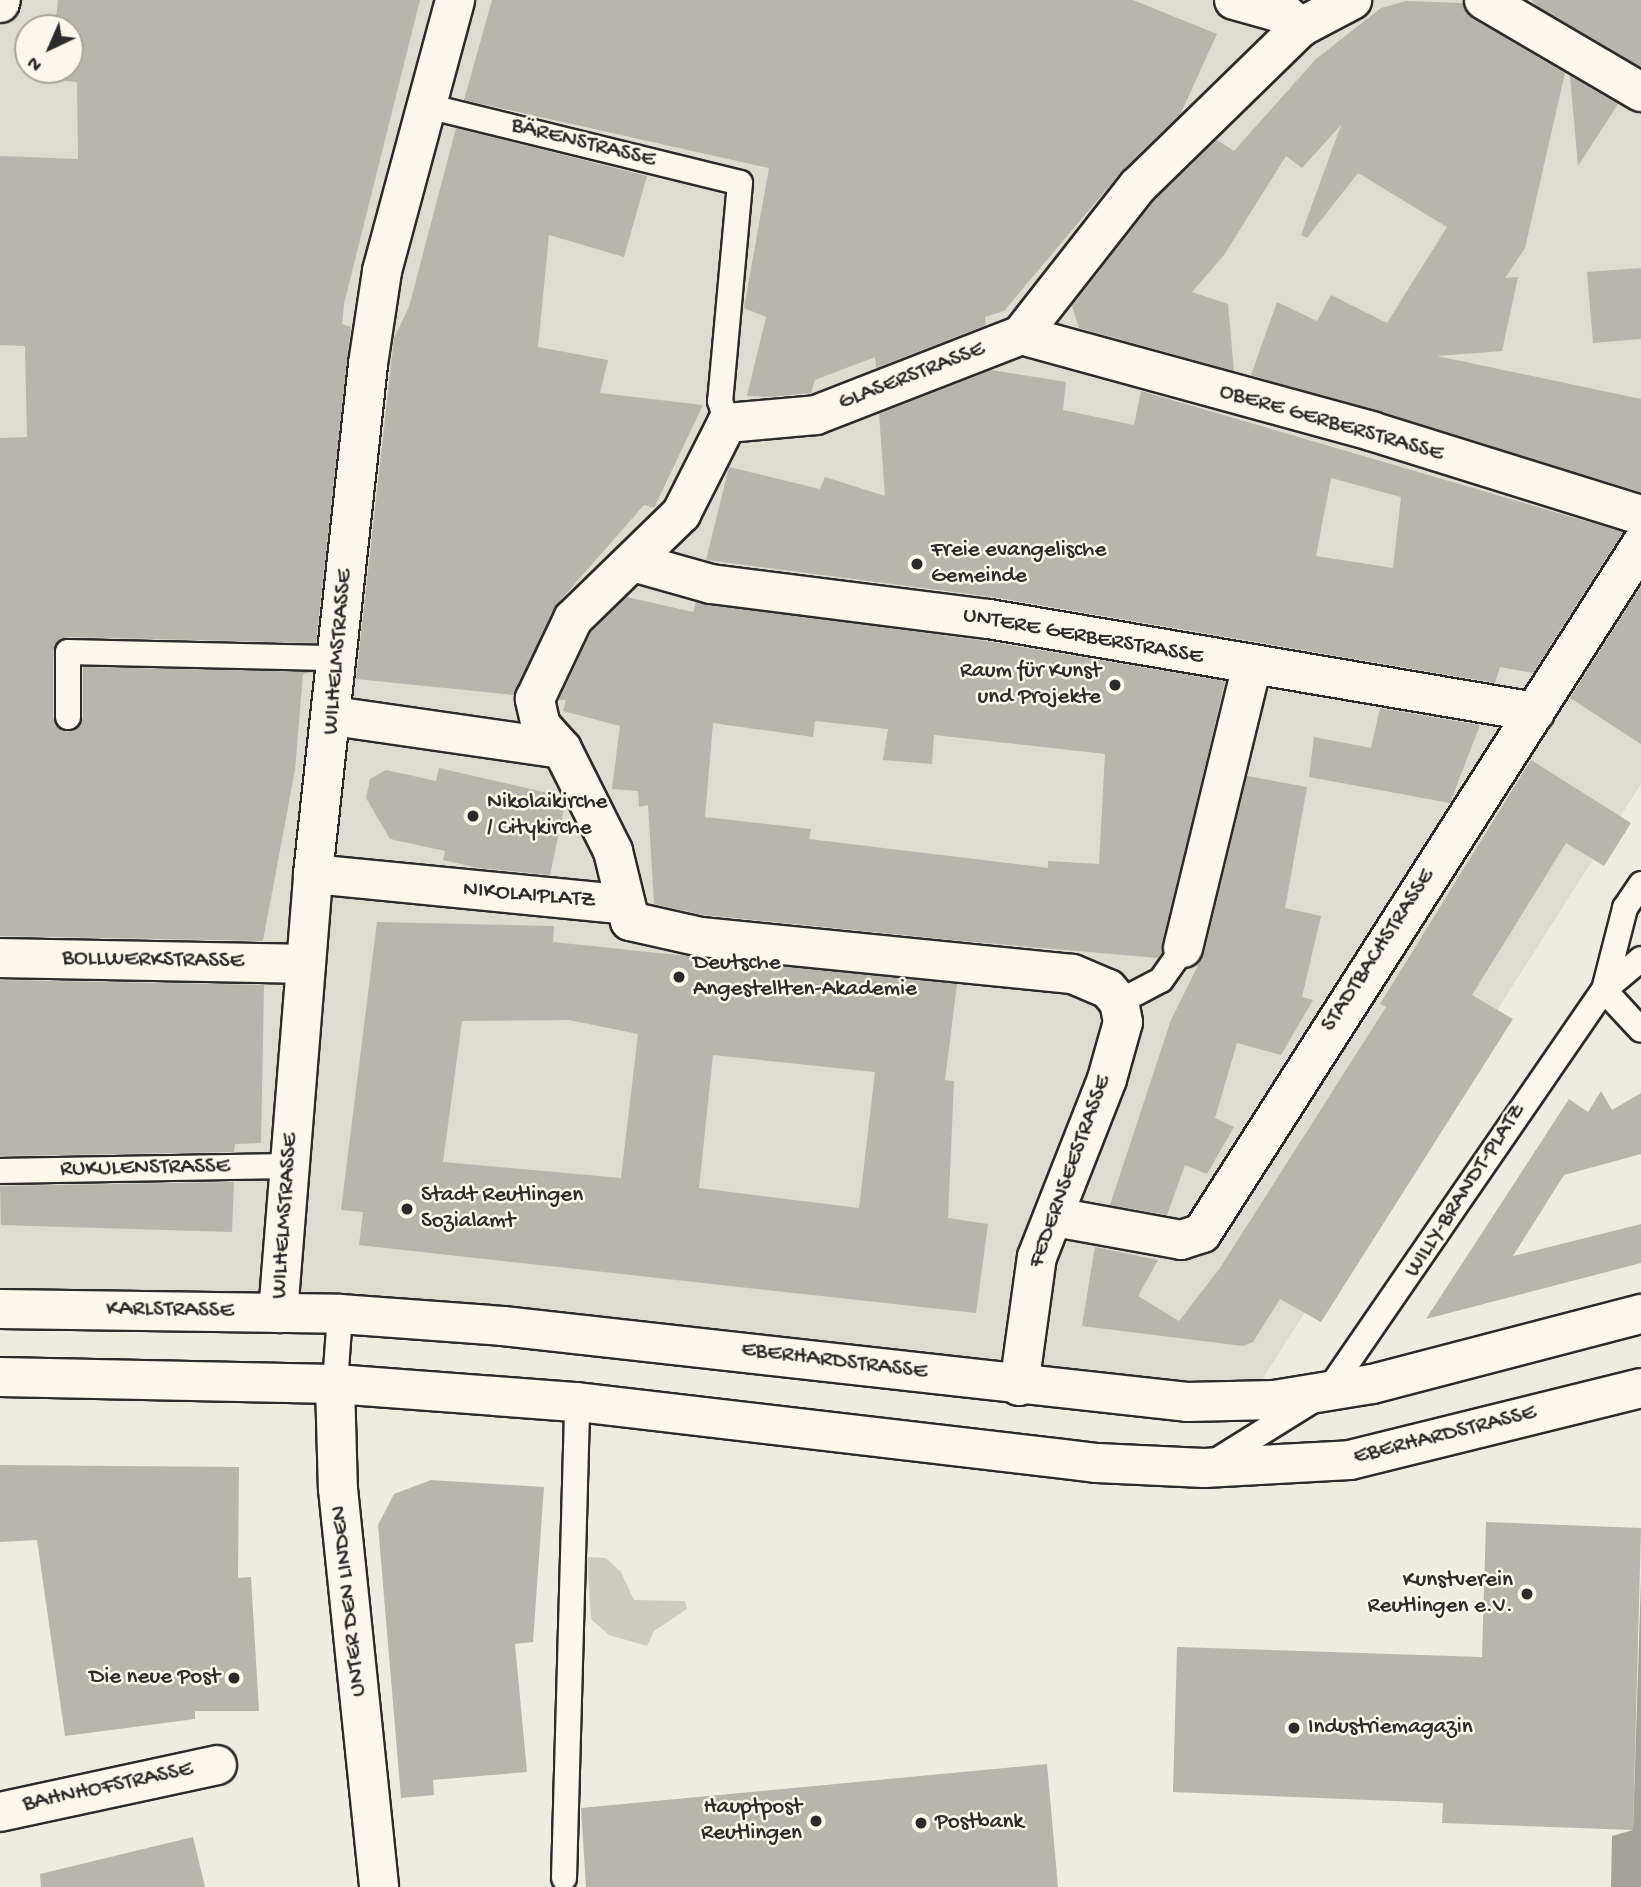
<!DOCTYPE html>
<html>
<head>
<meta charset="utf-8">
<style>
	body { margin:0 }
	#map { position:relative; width:1641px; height:1887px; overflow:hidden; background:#eeebe0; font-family:"Gochi Hand",sans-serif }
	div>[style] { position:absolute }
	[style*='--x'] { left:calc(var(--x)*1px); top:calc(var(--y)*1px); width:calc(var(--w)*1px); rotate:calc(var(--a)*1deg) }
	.built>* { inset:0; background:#dedbd1 }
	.green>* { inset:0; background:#cecbc2 }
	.water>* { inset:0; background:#a4a29a }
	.building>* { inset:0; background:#b8b5ae }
	.roads { filter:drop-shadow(2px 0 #2b2b2b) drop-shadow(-2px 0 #2b2b2b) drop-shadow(0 2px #2b2b2b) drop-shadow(0 -2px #2b2b2b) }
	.lane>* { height:24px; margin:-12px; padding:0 12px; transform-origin:12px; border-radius:12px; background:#fbf7ec }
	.street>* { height:38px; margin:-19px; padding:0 19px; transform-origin:19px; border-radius:19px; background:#fbf7ec }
	.secondary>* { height:38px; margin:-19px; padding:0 19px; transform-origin:19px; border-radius:19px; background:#fbf7ec }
	.dots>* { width:19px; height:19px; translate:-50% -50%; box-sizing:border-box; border:4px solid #fbf7ec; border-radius:50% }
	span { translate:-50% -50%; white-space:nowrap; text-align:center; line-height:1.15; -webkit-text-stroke:5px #fbf7ec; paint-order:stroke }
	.street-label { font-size:23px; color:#2b2b2b }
	.poi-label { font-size:23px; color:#2b2b2b }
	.left { translate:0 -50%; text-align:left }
	.right { translate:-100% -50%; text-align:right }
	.north { position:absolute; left:14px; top:14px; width:70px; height:70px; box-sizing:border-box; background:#fbf7ec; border:2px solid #a8a59f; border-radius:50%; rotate:224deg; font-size:19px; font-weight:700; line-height:28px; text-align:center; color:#2b2b2b }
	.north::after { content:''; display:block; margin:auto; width:24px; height:32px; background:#2b2b2b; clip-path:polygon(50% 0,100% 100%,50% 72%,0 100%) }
</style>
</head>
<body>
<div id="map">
	<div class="built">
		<i style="clip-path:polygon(evenodd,0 0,1641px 0,1641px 784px,1253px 1394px,0 1296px,0 0,28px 28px,70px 28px,70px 70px,28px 70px,28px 28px)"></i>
	</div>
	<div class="green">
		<i style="clip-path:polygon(587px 1557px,606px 1558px,621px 1572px,634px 1600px,685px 1601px,687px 1609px,654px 1631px,647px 1646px,609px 1635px,591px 1619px)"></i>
	</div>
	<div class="water">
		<i style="clip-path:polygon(1641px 1579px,1641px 1887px,1611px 1887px,1612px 1836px,1633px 1830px)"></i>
	</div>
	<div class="building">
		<i style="clip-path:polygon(58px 0,420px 0,344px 304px,342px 324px,351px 327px,316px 643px,68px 637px,53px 651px,53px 718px,67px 732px,83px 718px,83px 667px,313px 672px,303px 674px,295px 770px,263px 941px,0 936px,0 438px,27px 437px,25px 346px,0 345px,0 156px,78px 159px,77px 82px,50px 80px,51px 70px,70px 70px,70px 28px,55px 28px)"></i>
		<i style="clip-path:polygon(492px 0,1133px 0,1217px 34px,1180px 115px,1121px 172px,1004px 311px,985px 317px,986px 325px,876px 368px,875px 357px,815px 380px,811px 393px,768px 397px,747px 396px,766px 317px,744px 308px,769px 168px,464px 100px)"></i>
		<i style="clip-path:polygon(1531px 0,1641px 0,1641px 67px,1537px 6px)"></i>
		<i style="clip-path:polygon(1406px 1px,1463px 3px,1473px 19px,1565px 73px,1525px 248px,1505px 278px,1518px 277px,1502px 351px,1437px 356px,1641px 399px,1641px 492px,1251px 375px,1277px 302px,1317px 321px,1331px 295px,1387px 323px,1447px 227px,1358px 173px,1307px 238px,1301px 235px,1341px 125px,1302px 168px,1286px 156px,1224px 255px,1192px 292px,1228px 304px,1234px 371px,1079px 328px,1072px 306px,1154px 201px,1217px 140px,1234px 151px,1316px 59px,1381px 8px)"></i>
		<i style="clip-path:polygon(1570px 76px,1618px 104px,1578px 166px)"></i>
		<i style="clip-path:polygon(456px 128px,647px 176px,624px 257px,549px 235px,538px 347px,608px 360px,600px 393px,703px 405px,654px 508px,644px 505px,557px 604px,514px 695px,356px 679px,394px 338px,409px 307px)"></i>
		<i style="clip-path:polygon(1641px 268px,1641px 339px,1593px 343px,1587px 272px)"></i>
		<i style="clip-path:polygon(evenodd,991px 370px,1066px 382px,1063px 410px,1134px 425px,1141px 391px,1623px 532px,1533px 673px,1500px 667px,1495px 683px,993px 597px,706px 560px,729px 467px,820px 489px,825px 477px,885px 496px,879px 414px,991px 370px,1331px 478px,1401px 497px,1393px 568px,1316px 556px,1331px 478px)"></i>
		<i style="clip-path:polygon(1641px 586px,1641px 744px,1570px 698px)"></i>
		<i style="clip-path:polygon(evenodd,627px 597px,693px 612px,696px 602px,986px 641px,1225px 681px,1162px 952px,1158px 958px,962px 941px,704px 915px,654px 904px,648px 805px,639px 807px,638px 791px,612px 789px,620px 726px,563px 711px,566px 700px,559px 700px,591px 632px,627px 597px,815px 721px,888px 729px,883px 760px,932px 764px,934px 735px,1105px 754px,1099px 864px,1048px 861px,1048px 868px,809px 839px,811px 829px,705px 817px,713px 723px,813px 737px,815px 721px)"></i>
		<i style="clip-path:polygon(1380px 708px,1480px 725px,1450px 803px,1309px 777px,1314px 737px,1371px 748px)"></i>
		<i style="clip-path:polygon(1531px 760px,1631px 823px,1604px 866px,1566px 843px,1472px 995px,1513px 1019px,1321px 1322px,1280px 1299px,1253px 1342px,1243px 1346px,1082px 1326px,1095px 1247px,1158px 1260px,1138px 1296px,1179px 1321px,1220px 1268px,1386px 1007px,1380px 1004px)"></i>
		<i style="clip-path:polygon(439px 768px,561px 796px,565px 804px,550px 875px,479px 868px,443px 860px,445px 851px,390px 839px,366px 798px,370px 779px,386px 770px,436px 781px)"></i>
		<i style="clip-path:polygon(1247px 776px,1307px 787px,1285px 908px,1321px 916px,1302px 997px,1313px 1000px,1281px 1055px,1237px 1043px,1215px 1118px,1234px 1127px,1207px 1174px,1185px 1165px,1167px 1215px,1110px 1205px,1171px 1020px,1204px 953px)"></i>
		<i style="clip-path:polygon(evenodd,377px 922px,554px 926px,553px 942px,957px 984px,945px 1080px,954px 1081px,948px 1218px,988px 1224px,976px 1313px,359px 1245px,363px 1212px,341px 1210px,377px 922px,569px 1020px,638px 1034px,621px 1178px,443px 1162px,462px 1021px,569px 1020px,377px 922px,713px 1055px,875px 1072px,859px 1208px,699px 1188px,713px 1055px)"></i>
		<i style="clip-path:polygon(0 980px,264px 985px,261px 1143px,235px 1144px,234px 1152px,0 1156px)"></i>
		<i style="clip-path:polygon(1601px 1091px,1612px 1110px,1641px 1093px,1641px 1154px,1564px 1175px,1513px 1256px,1641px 1224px,1641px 1263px,1426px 1319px,1569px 1099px,1588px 1112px)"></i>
		<i style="clip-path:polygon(234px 1182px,232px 1232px,1px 1225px,0 1186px)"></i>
		<i style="clip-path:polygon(0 1465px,239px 1467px,238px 1578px,251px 1577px,259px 1711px,195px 1711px,195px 1719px,65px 1736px,37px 1540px,0 1542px)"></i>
		<i style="clip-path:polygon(431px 1480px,544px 1487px,533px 1642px,515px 1644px,527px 1772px,433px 1780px,434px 1795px,401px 1798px,378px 1525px,394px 1494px)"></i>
		<i style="clip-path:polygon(1486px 1522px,1641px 1528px,1633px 1830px,1442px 1823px,1443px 1803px,1173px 1792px,1177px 1647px,1482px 1657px)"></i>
		<i style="clip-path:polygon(1047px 1764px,1058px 1887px,586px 1887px,581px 1808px)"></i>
		<i style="clip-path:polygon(193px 1837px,205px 1887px,41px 1887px,40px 1874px)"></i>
	</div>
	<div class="roads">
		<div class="lane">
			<i style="--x:427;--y:106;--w:322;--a:13.8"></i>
			<i style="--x:740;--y:183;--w:219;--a:95.2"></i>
			<i style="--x:720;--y:401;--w:23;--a:72"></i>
			<i style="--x:68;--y:717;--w:65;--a:-90"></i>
			<i style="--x:68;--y:652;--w:270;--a:1.3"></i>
			<i style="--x:1604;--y:990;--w:85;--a:-75.6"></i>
			<i style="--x:1625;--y:908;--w:29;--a:-56"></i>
			<i style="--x:1604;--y:990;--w:54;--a:47.2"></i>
			<i style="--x:1119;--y:1002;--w:47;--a:-27.6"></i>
			<i style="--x:1161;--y:980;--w:39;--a:-55"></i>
			<i style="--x:0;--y:1171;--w:290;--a:-1"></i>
			<i style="--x:335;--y:1384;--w:70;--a:-85.9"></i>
			<i style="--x:1214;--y:1462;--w:134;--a:-31.9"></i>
			<i style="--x:1328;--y:1391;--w:487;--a:-55.5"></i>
			<i style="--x:1604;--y:990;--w:48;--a:-40"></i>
			<i style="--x:564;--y:1878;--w:476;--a:-88.4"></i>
		</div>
		<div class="street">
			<i style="--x:1234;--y:0;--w:53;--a:15.4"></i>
			<i style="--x:1285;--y:14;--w:21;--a:39"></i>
			<i style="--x:1484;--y:0;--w:182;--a:30.4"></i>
			<i style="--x:0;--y:3;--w:3;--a:-72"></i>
			<i style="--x:1021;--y:335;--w:363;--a:15.3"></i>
			<i style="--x:1371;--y:431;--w:283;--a:17.3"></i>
			<i style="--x:633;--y:562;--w:81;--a:15.8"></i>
			<i style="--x:711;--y:584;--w:280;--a:7.2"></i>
			<i style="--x:989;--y:619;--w:554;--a:9.67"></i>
			<i style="--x:333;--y:716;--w:231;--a:8.2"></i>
			<i style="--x:313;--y:874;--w:309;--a:5.6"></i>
			<i style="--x:1183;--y:948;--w:291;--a:-76.3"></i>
			<i style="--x:0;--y:958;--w:305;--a:1.1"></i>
			<i style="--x:1055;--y:1217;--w:128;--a:10.3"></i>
			<i style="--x:1181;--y:1240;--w:22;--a:-18"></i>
			<i style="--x:1202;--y:1233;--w:816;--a:-57.46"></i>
			<i style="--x:278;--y:1313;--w:440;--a:-85.4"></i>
			<i style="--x:313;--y:874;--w:513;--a:-83.84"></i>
			<i style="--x:368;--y:364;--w:94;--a:-81.4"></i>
			<i style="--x:382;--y:271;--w:281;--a:-74.9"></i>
			<i style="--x:335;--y:1384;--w:105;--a:88.4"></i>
			<i style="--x:338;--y:1489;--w:400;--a:84.1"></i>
			<i style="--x:1019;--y:1386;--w:130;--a:-82.1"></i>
			<i style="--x:1037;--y:1257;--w:191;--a:-68.5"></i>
			<i style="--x:1107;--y:1079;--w:59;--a:-74.3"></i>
			<i style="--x:1123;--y:1022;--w:20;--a:-101"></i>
			<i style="--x:1119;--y:1002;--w:17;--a:-130"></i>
			<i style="--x:1108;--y:989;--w:39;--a:-157"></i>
			<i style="--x:1072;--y:974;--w:373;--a:-174.3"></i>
			<i style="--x:701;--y:937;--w:73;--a:-167.3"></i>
			<i style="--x:630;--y:921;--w:72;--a:-103.7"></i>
			<i style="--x:613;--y:851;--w:114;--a:-116.6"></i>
			<i style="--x:562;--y:749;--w:31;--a:-132"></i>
			<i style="--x:541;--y:726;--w:28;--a:-103"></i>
			<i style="--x:535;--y:699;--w:89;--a:-64.6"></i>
			<i style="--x:573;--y:619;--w:151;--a:-44.2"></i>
			<i style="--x:681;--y:514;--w:102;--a:-63.2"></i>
			<i style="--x:727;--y:423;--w:89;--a:-5.1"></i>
			<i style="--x:816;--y:415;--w:220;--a:-21.3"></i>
			<i style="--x:1021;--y:335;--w:189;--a:-51.9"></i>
			<i style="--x:1138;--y:186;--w:228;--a:-44.3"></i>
			<i style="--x:1301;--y:27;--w:58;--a:-27.9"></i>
			<i style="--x:0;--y:1812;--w:222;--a:-12.2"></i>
		</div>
		<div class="secondary">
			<i style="--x:0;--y:1309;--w:340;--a:0.8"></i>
			<i style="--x:340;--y:1314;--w:163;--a:4.2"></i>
			<i style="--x:503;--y:1326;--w:688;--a:6.34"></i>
			<i style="--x:1187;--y:1402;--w:87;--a:-1.3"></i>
			<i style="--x:1274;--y:1400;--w:99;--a:-9.3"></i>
			<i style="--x:1372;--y:1384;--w:278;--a:-14.6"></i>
			<i style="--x:0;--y:1377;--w:335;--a:1.2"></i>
			<i style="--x:335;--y:1384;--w:243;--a:4.3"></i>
			<i style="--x:577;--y:1402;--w:524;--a:6.69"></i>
			<i style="--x:1097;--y:1463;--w:107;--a:2.7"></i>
			<i style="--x:1204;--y:1468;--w:146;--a:-3.1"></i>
			<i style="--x:1350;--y:1460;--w:300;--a:-13.9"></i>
		</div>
	</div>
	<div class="dots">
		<i style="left:917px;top:564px;background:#2b2b2b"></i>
		<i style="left:1115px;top:685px;background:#2b2b2b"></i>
		<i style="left:473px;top:816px;background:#2b2b2b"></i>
		<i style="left:679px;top:977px;background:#2b2b2b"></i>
		<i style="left:407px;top:1209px;background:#2b2b2b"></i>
		<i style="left:1527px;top:1594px;background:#2b2b2b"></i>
		<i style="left:234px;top:1678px;background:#2b2b2b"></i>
		<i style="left:1294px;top:1728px;background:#2b2b2b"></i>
		<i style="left:816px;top:1821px;background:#2b2b2b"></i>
		<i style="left:921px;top:1823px;background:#2b2b2b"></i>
	</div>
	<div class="street-label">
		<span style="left:583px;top:144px;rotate:14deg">BÄRENSTRASSE</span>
		<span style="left:912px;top:377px;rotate:-21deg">GLASERSTRASSE</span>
		<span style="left:1331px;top:424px;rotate:16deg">OBERE GERBERSTRASSE</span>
		<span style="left:1083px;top:637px;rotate:10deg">UNTERE GERBERSTRASSE</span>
		<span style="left:339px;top:652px;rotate:-85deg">WILHELMSTRASSE</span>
		<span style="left:529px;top:896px;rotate:5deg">NIKOLAIPLATZ</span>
		<span style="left:1379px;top:951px;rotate:-57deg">STADTBACHSTRASSE</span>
		<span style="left:153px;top:961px;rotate:1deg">BOLLWERKSTRASSE</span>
		<span style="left:145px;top:1169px;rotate:-1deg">RUKULENSTRASSE</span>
		<span style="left:1071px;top:1172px;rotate:-70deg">FEDERNSEESTRASSE</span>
		<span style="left:1466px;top:1191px;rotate:-57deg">WILLY-BRANDT-PLATZ</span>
		<span style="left:286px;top:1216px;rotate:-86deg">WILHELMSTRASSE</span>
		<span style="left:170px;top:1311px;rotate:1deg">KARLSTRASSE</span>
		<span style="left:834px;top:1362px;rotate:7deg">EBERHARDSTRASSE</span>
		<span style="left:1445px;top:1436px;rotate:-14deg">EBERHARDSTRASSE</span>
		<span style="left:350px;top:1601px;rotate:-96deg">UNTER DEN LINDEN</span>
		<span style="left:108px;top:1788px;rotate:-12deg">BAHNHOFSTRASSE</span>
	</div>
	<div class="poi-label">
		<span class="left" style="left:931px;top:564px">Freie evangelische<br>Gemeinde</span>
		<span class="right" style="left:1101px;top:685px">Raum für Kunst<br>und Projekte</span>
		<span class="left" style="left:487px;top:816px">Nikolaikirche<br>/ Citykirche</span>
		<span class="left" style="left:693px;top:977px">Deutsche<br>Angestellten-Akademie</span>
		<span class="left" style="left:421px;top:1209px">Stadt Reutlingen<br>Sozialamt</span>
		<span class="right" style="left:1513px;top:1594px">Kunstverein<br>Reutlingen e.V.</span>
		<span class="right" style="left:220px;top:1678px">Die neue Post</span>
		<span class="left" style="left:1308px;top:1728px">Industriemagazin</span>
		<span class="right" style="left:802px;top:1821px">Hauptpost<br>Reutlingen</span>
		<span class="left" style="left:935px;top:1823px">Postbank</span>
	</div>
	<div class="north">N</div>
</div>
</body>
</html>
